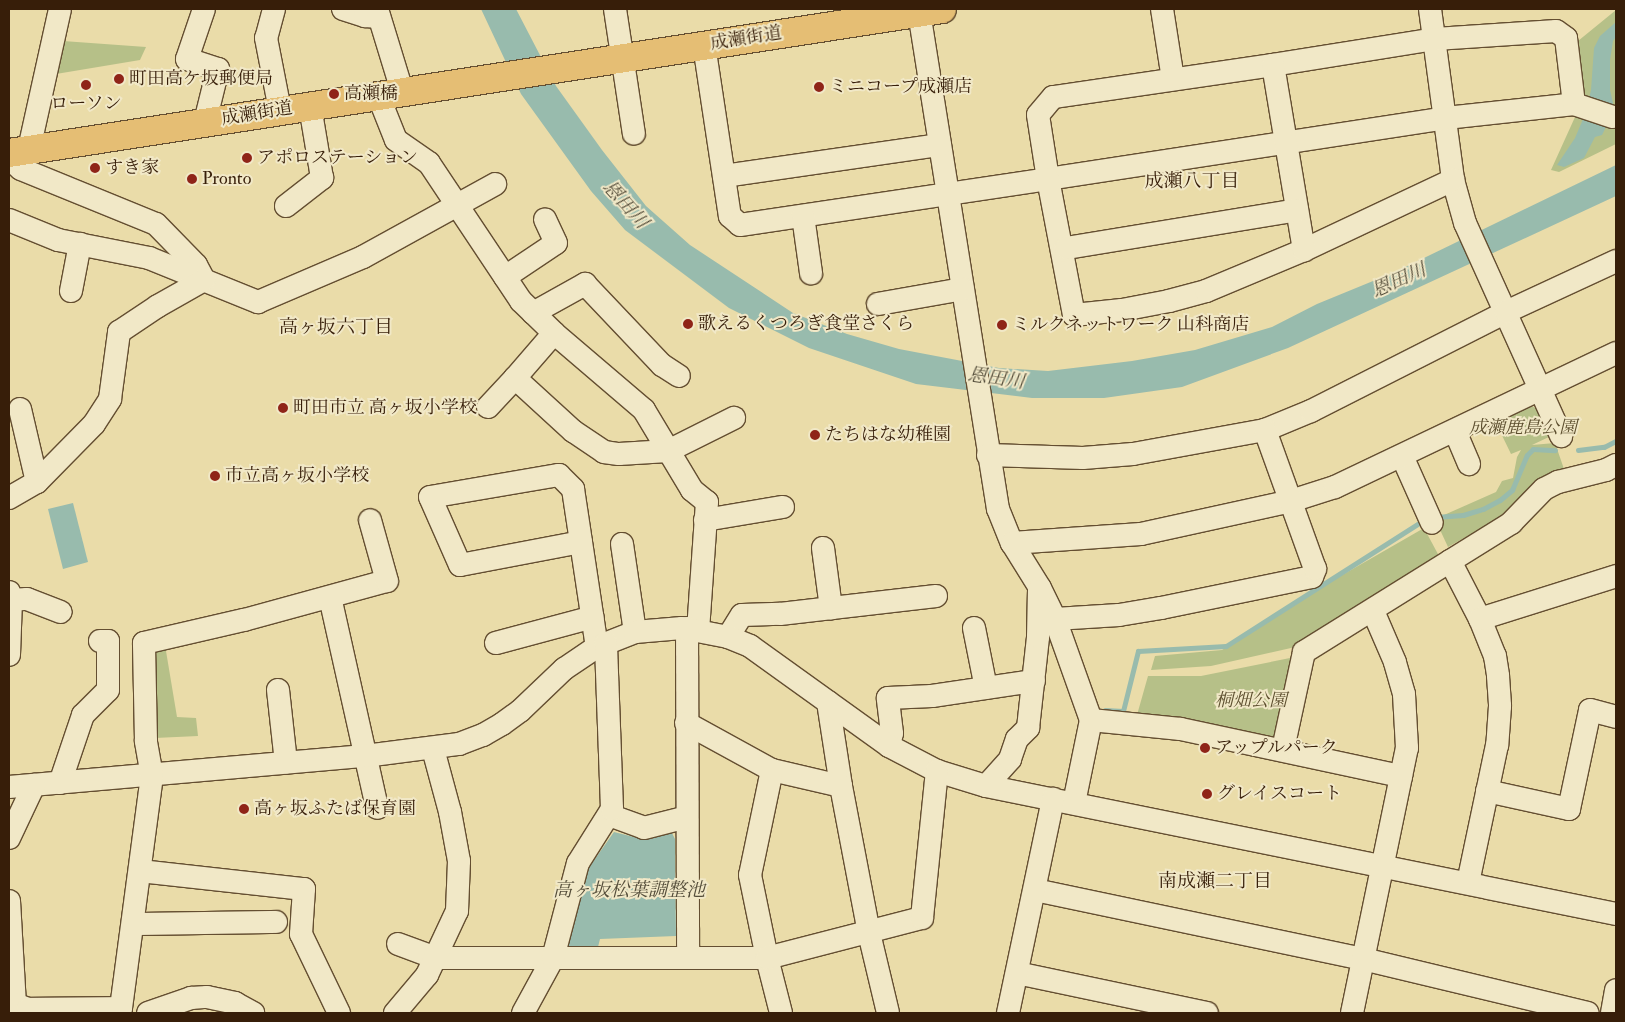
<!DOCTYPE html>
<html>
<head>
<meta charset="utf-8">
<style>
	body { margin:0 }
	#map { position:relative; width:1625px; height:1022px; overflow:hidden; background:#eadca9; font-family:"IM FELL Double Pica","Noto Serif JP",serif }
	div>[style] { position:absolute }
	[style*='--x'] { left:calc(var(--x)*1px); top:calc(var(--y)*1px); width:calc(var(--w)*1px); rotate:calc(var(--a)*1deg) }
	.green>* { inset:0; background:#b6c088 }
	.water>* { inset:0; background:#98bbad }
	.stream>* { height:5px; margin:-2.5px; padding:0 2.5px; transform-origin:2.5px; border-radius:2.5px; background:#98bbad }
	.roads { filter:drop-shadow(1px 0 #644e31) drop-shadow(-1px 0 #644e31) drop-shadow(0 1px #644e31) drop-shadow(0 -1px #644e31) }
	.minor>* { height:22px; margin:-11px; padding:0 11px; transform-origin:11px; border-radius:11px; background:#f1e8c7 }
	.major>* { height:28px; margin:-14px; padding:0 14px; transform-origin:14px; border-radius:14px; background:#e5be74 }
	.dots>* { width:14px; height:14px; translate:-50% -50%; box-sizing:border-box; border:2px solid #f1e8c7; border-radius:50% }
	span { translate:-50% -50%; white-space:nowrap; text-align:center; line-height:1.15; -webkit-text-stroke:4px #f1e8c7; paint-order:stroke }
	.street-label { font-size:18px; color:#371e09 }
	.poi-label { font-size:18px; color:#371e09 }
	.left { translate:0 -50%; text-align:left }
	.park-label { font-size:18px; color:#5d4f2f; font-style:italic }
	.neighbourhood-label { font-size:19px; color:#371e09 }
	.water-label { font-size:19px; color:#544d3a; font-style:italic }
	.frame { position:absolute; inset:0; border:10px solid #371e09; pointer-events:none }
</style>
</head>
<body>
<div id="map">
	<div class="green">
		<i style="clip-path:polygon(1616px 10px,1616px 144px,1559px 172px,1551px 170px,1580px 106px,1578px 41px)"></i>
		<i style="clip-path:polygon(63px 41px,146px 47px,140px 60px,56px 74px)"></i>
		<i style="clip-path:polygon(1529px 405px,1538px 409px,1551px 436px,1532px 445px,1555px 443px,1564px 469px,1503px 516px,1448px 547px,1435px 519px,1496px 492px,1502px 481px,1513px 478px,1517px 457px,1521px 450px,1511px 454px,1495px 421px)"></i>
		<i style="clip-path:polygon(1424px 528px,1439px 556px,1291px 648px,1211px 666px,1151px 670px,1155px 656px,1222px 650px,1318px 589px)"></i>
		<i style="clip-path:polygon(165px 645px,177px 717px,196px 718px,198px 736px,155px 738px,151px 648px)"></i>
		<i style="clip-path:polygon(1295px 657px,1278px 740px,1137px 715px,1148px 676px,1201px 676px)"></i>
	</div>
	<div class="water">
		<i style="clip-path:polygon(481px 9px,516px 9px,556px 86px,602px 150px,646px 206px,690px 245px,793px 313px,847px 334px,899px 349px,999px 368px,1048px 371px,1132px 361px,1195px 350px,1272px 327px,1317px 304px,1395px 272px,1616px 165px,1616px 196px,1288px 348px,1182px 387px,1104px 398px,1032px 398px,916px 384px,809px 348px,729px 308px,625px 230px,591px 191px,521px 94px)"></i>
		<i style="clip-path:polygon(1616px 22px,1616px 37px,1613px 41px,1610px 60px,1610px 90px,1613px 103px,1605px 129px,1602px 135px,1595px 137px,1584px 158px,1564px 167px,1557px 165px,1575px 138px,1586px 112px,1591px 90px,1594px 48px,1600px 36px)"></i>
		<i style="clip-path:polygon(73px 503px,88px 562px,63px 569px,48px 509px)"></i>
		<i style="clip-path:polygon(614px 832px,646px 840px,672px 833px,675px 839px,676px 936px,600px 939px,598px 947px,568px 946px,566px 938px,585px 873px)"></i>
	</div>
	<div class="stream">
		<i style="--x:1578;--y:450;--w:26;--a:-7"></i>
		<i style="--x:1604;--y:447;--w:13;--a:-27"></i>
		<i style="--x:1436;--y:517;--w:27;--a:-4"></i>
		<i style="--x:1463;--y:515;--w:21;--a:-17"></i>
		<i style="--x:1483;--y:509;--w:19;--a:-28"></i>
		<i style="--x:1500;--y:500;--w:16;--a:-40"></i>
		<i style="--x:1512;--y:490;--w:38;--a:-67"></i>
		<i style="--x:1527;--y:455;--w:8;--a:-45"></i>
		<i style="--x:1533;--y:449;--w:22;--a:3"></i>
		<i style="--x:1105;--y:710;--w:18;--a:3"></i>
		<i style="--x:1123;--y:711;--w:62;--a:-76"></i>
		<i style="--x:1138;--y:651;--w:88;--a:-3.3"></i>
		<i style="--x:1226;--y:646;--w:231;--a:-32.5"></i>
	</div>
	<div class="roads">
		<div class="minor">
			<i style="--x:204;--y:9;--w:53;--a:108.8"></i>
			<i style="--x:187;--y:59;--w:33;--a:18"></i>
			<i style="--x:218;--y:69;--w:55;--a:103.8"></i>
			<i style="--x:274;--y:9;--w:30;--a:105"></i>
			<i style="--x:266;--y:38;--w:73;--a:79"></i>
			<i style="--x:343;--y:9;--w:23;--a:18"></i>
			<i style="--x:365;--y:16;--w:14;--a:4"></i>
			<i style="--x:377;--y:9;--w:86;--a:73"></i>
			<i style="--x:615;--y:9;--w:126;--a:81.4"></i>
			<i style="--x:1162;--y:9;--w:71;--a:81.1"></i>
			<i style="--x:1430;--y:9;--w:173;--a:82.3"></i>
			<i style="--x:1453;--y:180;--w:45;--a:74.4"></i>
			<i style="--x:1465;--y:223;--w:234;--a:65.7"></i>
			<i style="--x:919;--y:12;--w:503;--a:80.97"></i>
			<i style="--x:998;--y:509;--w:37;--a:68"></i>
			<i style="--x:1012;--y:543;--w:53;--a:58.1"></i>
			<i style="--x:1040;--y:588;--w:34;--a:64"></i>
			<i style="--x:1055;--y:619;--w:107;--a:70.4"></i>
			<i style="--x:1091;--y:720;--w:85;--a:101.6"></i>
			<i style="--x:704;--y:45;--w:173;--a:81.4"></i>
			<i style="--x:730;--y:216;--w:13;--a:42"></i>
			<i style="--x:740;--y:225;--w:311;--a:-8.5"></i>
			<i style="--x:1048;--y:179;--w:403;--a:-8.7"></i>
			<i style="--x:1446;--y:118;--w:129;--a:-6.2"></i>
			<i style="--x:1574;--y:104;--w:66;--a:-96.9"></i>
			<i style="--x:1566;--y:38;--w:12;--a:-145"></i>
			<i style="--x:1556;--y:31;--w:121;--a:176.2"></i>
			<i style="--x:1435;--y:39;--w:164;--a:170.9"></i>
			<i style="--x:1273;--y:65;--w:222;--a:171.7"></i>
			<i style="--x:1053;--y:97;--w:23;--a:130"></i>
			<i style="--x:1038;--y:115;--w:65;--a:81.1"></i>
			<i style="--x:1048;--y:179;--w:138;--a:79.2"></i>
			<i style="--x:1074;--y:315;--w:48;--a:-5.9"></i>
			<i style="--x:1122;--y:310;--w:48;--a:-10.8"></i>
			<i style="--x:1169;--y:301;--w:38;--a:-15"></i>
			<i style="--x:1206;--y:291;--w:106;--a:-22.7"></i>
			<i style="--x:1304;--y:250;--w:165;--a:-25.2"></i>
			<i style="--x:1273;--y:65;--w:188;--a:80.5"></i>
			<i style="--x:378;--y:95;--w:48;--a:68.2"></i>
			<i style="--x:396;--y:140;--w:40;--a:34.9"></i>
			<i style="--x:429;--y:163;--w:166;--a:56.3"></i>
			<i style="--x:521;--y:301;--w:46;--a:44.1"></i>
			<i style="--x:554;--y:333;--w:118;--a:40.5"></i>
			<i style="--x:644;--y:410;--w:93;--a:59"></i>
			<i style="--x:692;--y:490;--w:19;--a:39"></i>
			<i style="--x:707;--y:502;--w:128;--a:94"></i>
			<i style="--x:1574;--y:104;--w:41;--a:18.4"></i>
			<i style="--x:29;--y:149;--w:143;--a:-77.5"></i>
			<i style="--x:9;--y:158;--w:16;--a:43"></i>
			<i style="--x:21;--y:169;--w:146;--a:22.2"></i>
			<i style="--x:156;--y:224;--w:57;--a:45.7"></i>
			<i style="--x:196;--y:265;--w:17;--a:62"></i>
			<i style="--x:724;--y:176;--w:218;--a:-8.2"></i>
			<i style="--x:286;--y:206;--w:46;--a:-37.9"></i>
			<i style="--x:322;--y:178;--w:73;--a:-99.5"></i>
			<i style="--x:803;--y:216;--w:58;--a:82"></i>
			<i style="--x:9;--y:220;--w:53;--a:22.2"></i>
			<i style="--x:58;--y:240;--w:93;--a:11.2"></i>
			<i style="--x:149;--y:258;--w:118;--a:22"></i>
			<i style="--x:258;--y:302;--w:114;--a:-23.2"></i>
			<i style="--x:363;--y:257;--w:151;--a:-28.9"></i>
			<i style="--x:1063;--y:251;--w:4;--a:-45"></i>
			<i style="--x:1066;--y:248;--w:234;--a:-9.3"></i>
			<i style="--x:505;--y:277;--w:61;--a:-33.7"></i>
			<i style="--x:556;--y:243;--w:26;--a:-115"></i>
			<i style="--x:71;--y:291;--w:48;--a:-79.2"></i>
			<i style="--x:878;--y:304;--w:86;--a:-10"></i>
			<i style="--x:533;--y:313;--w:60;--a:-29.1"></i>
			<i style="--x:585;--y:284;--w:112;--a:46.5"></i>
			<i style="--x:662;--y:365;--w:20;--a:33"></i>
			<i style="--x:554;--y:333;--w:60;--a:130.9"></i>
			<i style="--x:515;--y:378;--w:79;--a:42.4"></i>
			<i style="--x:573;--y:431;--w:37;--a:34"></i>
			<i style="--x:604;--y:452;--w:15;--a:8"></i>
			<i style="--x:619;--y:454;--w:49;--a:-3.5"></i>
			<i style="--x:668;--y:451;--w:74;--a:-26.6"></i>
			<i style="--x:488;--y:407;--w:40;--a:-47"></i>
			<i style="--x:20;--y:409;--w:75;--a:76.9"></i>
			<i style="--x:1455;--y:431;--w:36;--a:67"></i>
			<i style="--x:988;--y:455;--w:95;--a:1.8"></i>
			<i style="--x:1083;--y:458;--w:50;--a:-4.6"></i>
			<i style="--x:1133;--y:454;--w:134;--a:-10.3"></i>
			<i style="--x:1265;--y:430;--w:50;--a:-22.4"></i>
			<i style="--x:1311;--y:411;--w:219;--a:-26.9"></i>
			<i style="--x:1506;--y:312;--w:121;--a:-24.9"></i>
			<i style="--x:1402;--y:456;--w:73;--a:65.9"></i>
			<i style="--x:9;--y:498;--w:32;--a:-30"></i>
			<i style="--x:37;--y:482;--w:81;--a:-45.5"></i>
			<i style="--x:94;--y:424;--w:30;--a:-57"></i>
			<i style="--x:110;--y:399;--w:68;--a:-82.3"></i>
			<i style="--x:119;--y:332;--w:47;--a:-33.7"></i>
			<i style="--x:158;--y:306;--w:53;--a:-29.5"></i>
			<i style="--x:705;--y:520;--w:79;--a:-9.5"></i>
			<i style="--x:581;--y:542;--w:123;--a:169.2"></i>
			<i style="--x:460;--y:565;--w:74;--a:-113.8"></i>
			<i style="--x:430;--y:497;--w:131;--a:-9.7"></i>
			<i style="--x:559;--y:475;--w:20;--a:45"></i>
			<i style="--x:573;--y:489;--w:160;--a:81.4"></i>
			<i style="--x:1012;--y:543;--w:129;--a:-4"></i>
			<i style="--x:1141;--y:534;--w:154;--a:-12.4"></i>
			<i style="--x:1291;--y:501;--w:46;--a:-17.7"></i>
			<i style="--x:1335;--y:487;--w:311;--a:-25.5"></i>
			<i style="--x:622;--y:544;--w:89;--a:81.6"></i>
			<i style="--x:823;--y:548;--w:61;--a:82.4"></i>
			<i style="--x:1450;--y:561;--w:65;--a:62.7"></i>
			<i style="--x:1480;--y:619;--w:40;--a:68"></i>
			<i style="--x:1495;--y:656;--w:20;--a:81"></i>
			<i style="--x:1498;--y:676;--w:30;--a:86"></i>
			<i style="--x:1500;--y:706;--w:39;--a:94"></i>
			<i style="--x:1497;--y:745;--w:141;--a:101.9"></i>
			<i style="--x:9;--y:592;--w:8;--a:76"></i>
			<i style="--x:11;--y:600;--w:55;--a:92.1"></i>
			<i style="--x:330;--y:597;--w:216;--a:77.4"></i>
			<i style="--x:11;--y:600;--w:16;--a:-4"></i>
			<i style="--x:27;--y:599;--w:36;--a:21"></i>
			<i style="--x:1055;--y:619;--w:64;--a:-3.6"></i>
			<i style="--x:1119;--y:615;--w:43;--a:-9.5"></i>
			<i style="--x:1161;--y:608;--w:154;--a:-11.6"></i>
			<i style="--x:1312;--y:577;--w:9;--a:-69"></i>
			<i style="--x:1315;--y:569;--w:148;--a:-109.8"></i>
			<i style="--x:1480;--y:619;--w:143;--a:-17.5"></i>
			<i style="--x:687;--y:628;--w:330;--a:89.8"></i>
			<i style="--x:974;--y:628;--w:61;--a:78.7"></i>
			<i style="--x:728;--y:637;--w:26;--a:-58"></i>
			<i style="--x:742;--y:615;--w:38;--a:-2"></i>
			<i style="--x:780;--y:614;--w:157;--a:-6.6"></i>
			<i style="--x:496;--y:643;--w:100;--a:-15"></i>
			<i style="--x:278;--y:690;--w:73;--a:83.7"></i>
			<i style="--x:828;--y:702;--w:85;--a:81.2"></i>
			<i style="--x:841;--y:786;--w:150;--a:79.2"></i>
			<i style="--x:869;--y:933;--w:82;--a:76.6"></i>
			<i style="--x:1091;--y:720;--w:90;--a:5.7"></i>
			<i style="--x:1181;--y:729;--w:225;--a:12.1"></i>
			<i style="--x:686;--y:723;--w:98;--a:28.7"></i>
			<i style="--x:772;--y:770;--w:71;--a:13.1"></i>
			<i style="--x:889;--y:746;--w:13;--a:-77"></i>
			<i style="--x:892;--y:733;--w:35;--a:-97"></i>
			<i style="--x:888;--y:698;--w:44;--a:-2.6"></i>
			<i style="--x:932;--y:696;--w:103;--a:-8.4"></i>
			<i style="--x:1283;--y:749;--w:99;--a:-77.8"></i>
			<i style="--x:1304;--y:652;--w:244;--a:-31.9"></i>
			<i style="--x:1511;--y:523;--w:47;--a:-45.9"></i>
			<i style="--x:1544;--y:489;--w:16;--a:-27"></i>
			<i style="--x:1558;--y:482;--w:49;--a:-14"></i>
			<i style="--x:1606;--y:470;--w:11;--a:-27"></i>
			<i style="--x:772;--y:770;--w:107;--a:101.8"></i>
			<i style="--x:750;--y:875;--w:85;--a:78.4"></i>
			<i style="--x:767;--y:958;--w:57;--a:75.7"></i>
			<i style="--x:60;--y:783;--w:72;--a:-71.3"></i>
			<i style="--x:83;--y:715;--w:35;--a:-45"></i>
			<i style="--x:108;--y:690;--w:49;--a:-90"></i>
			<i style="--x:108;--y:641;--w:8;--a:180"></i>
			<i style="--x:986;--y:786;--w:36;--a:-48"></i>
			<i style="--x:1010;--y:759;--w:21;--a:-71"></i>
			<i style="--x:1017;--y:739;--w:16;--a:-45"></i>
			<i style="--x:1028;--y:728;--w:92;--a:-83.7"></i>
			<i style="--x:1038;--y:637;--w:46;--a:-88.8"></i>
			<i style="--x:9;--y:787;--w:357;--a:-5"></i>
			<i style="--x:365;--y:756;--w:95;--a:-7.3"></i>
			<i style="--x:459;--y:744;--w:26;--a:-21"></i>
			<i style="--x:483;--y:735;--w:22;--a:-30"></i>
			<i style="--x:502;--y:724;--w:22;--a:-36"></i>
			<i style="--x:520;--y:711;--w:61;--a:-43.7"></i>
			<i style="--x:564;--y:669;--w:40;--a:-34"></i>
			<i style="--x:597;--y:647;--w:41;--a:-21.5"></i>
			<i style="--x:635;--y:632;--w:47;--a:-4.9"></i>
			<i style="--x:682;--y:628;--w:47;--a:11.1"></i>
			<i style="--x:728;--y:637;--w:24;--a:22"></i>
			<i style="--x:750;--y:646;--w:171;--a:35.7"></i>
			<i style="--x:889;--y:746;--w:54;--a:27.5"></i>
			<i style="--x:937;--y:771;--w:51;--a:17"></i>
			<i style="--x:986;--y:786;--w:643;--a:11.48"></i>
			<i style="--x:1487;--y:791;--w:84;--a:12.4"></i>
			<i style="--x:1569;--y:809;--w:101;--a:-78"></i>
			<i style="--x:1590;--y:710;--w:27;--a:15"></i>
			<i style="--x:609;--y:815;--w:37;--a:20"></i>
			<i style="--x:644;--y:828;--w:44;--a:-14.3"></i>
			<i style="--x:9;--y:838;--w:59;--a:-64.7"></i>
			<i style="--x:140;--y:871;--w:165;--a:6.3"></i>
			<i style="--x:304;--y:889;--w:45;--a:93.8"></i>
			<i style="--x:301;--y:934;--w:88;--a:64.3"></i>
			<i style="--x:1035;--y:890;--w:335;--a:11.9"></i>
			<i style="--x:1363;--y:959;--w:231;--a:13.5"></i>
			<i style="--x:9;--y:901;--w:103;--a:86.7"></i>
			<i style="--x:15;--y:1004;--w:14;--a:21"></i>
			<i style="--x:133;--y:924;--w:143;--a:-0.8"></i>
			<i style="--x:398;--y:944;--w:40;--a:20.2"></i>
			<i style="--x:436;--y:958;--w:331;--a:0"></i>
			<i style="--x:767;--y:958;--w:160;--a:-14.5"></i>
			<i style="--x:922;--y:918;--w:148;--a:-84.2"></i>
			<i style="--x:1017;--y:973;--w:194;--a:11.9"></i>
			<i style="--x:29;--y:1013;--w:4;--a:-104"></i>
			<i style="--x:28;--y:1009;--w:93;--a:-0.6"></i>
			<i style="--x:121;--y:1008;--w:234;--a:-82.4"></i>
			<i style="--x:152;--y:776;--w:36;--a:-100"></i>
			<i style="--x:146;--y:741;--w:98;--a:-91.2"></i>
			<i style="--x:144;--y:643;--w:103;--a:-13"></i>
			<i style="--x:244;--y:620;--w:148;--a:-15.3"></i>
			<i style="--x:387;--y:581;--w:63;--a:-105.6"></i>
			<i style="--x:148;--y:1013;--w:46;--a:-19.2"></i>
			<i style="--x:191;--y:998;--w:16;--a:-4"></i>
			<i style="--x:207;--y:997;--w:29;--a:12"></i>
			<i style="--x:235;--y:1003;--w:21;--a:29"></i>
			<i style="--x:395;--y:1013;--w:50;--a:-49.9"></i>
			<i style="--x:427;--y:975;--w:71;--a:-64.9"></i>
			<i style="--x:457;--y:911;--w:50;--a:-87.7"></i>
			<i style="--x:459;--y:861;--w:50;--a:-100.4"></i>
			<i style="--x:450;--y:812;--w:65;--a:-105.1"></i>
			<i style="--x:523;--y:1013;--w:63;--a:-61.4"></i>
			<i style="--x:553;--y:958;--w:98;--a:-75.3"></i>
			<i style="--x:578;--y:863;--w:64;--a:-57.8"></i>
			<i style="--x:612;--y:809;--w:166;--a:-92.1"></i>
			<i style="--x:1008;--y:1013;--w:219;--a:-78.1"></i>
			<i style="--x:1352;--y:1013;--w:271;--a:-78.3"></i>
			<i style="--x:1407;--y:748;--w:54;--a:-93.2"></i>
			<i style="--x:1404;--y:694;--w:33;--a:-106"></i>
			<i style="--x:1395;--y:662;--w:56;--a:-113.3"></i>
			<i style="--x:1612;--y:1013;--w:23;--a:-80"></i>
		</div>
		<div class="major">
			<i style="--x:9;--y:153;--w:944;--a:-8.77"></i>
		</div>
	</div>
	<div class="dots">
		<i style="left:119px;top:79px;background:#8f2418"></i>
		<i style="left:86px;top:85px;background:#8f2418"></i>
		<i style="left:819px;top:87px;background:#8f2418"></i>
		<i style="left:334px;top:94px;background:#8f2418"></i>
		<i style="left:247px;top:158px;background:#8f2418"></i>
		<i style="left:95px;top:168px;background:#8f2418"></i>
		<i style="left:192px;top:179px;background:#8f2418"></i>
		<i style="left:688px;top:324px;background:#8f2418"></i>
		<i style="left:1002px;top:325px;background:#8f2418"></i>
		<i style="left:283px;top:408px;background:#8f2418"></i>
		<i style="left:815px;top:435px;background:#8f2418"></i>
		<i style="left:215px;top:476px;background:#8f2418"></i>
		<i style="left:1205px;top:748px;background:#8f2418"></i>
		<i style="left:1207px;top:794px;background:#8f2418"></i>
		<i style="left:244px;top:809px;background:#8f2418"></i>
	</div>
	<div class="street-label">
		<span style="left:746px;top:39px;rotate:-9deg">成瀬街道</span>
		<span style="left:257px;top:114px;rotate:-9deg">成瀬街道</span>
	</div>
	<div class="poi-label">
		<span class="left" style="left:129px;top:79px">町田高ケ坂郵便局</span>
		<span class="left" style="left:829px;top:87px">ミニコープ成瀬店</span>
		<span class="left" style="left:344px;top:94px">高瀬橋</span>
		<span style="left:86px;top:104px">ローソン</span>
		<span class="left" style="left:257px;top:158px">アポロステーション</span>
		<span class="left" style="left:105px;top:168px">すき家</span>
		<span class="left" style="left:202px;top:179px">Pronto</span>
		<span class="left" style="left:698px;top:324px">歌えるくつろぎ食堂さくら</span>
		<span class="left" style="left:1012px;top:325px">ミルクネットワーク 山科商店</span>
		<span class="left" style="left:293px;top:408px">町田市立 高ヶ坂小学校</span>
		<span class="left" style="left:825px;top:435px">たちはな幼稚園</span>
		<span class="left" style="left:225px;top:476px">市立高ヶ坂小学校</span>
		<span class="left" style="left:1215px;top:748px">アップルパーク</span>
		<span class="left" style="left:1217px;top:794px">グレイスコート</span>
		<span class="left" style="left:254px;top:809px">高ヶ坂ふたば保育園</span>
	</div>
	<div class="park-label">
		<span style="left:1523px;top:428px">成瀬鹿島公園</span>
		<span style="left:1251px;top:701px">桐畑公園</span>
	</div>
	<div class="neighbourhood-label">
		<span style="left:1192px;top:182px">成瀬八丁目</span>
		<span style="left:336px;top:328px">高ヶ坂六丁目</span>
		<span style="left:1215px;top:882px">南成瀬二丁目</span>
	</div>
	<div class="water-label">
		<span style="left:625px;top:205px;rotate:48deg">恩田川</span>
		<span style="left:1399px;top:281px;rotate:-24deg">恩田川</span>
		<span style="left:996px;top:379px;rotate:8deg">恩田川</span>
		<span style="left:629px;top:891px">高ヶ坂松葉調整池</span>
	</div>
	<div class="frame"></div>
</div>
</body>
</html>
